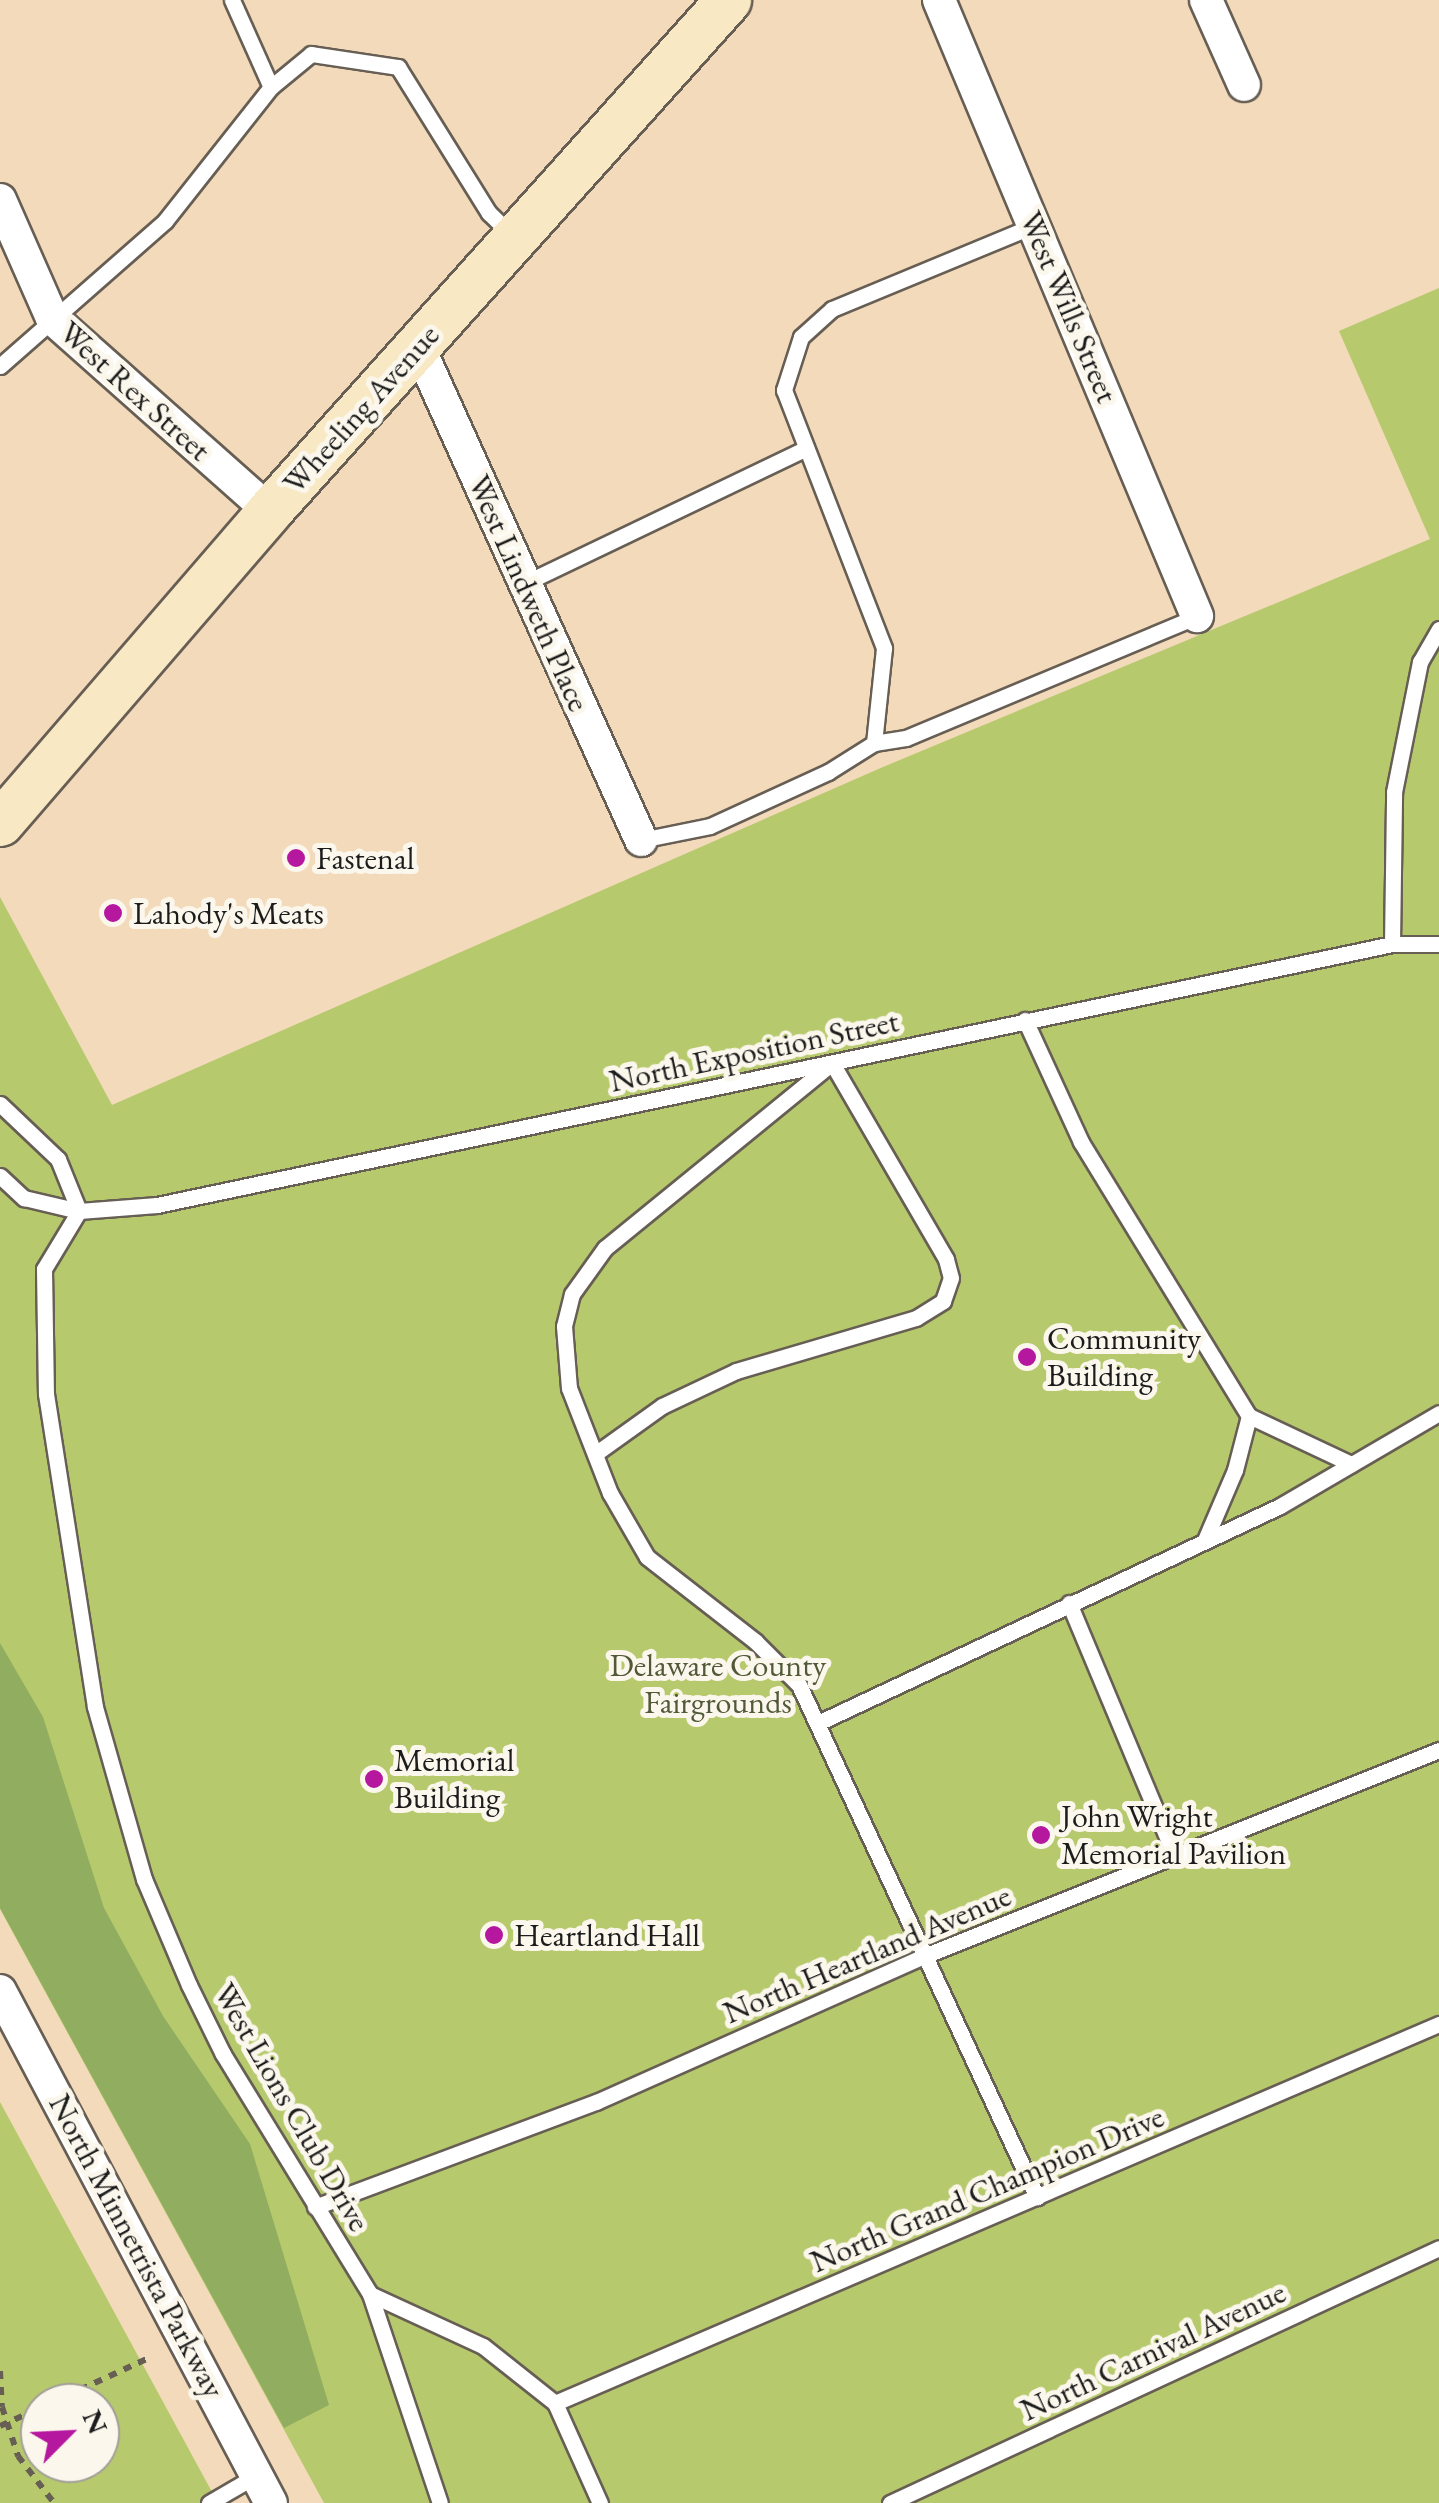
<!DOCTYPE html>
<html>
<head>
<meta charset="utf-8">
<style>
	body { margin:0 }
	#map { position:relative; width:1439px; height:2503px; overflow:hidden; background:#f3dabb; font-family:"EB Garamond",serif }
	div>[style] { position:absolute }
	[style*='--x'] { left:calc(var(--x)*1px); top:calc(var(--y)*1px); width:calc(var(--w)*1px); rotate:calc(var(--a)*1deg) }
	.green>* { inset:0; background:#b6c96c }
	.forest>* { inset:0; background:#90ad60 }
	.path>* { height:6px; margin-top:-3px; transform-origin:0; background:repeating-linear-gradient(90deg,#675e54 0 8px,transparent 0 16px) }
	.roads { filter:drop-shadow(2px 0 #675e54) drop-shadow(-2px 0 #675e54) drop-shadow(0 2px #675e54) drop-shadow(0 -2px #675e54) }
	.lane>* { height:15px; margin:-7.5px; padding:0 7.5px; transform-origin:7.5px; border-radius:7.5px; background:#fff }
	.street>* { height:32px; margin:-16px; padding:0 16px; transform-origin:16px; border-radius:16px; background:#fff }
	.secondary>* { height:45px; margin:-22.5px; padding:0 22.5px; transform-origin:22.5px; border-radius:22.5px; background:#f8e8c3 }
	.dots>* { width:28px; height:28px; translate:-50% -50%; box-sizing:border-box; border:5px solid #fbf7ec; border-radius:50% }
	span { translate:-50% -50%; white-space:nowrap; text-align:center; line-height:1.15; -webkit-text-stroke:10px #fbf7ec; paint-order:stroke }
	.street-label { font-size:32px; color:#1c1c1c }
	.poi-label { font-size:32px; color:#1c1c1c }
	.left { translate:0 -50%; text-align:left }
	.park-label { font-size:32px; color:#525938 }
	.north { position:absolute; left:20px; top:2383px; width:100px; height:100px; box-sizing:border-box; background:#fbf7ec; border:2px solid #a29f99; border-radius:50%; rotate:66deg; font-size:28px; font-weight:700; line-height:40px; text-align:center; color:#1c1c1c }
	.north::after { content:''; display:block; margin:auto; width:35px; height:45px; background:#b5179e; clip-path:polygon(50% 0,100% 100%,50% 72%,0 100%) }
</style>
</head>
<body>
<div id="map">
	<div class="green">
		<i style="clip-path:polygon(1439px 288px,1439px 2503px,324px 2503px,0 1909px,0 897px,112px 1105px,883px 767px,1430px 539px,1339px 331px)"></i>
		<i style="clip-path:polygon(evenodd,0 2102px,218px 2503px,0 2503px,0 2102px,40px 2403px,100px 2403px,100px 2463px,40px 2463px,40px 2403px)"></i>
	</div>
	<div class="forest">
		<i style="clip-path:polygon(0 1643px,43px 1717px,104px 1908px,163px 2016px,250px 2144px,329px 2405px,284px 2428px,0 1908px)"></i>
	</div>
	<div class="path">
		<i style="--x:0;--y:2371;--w:36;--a:87"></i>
		<i style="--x:2;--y:2407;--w:52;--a:71.9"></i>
		<i style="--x:18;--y:2456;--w:59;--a:52.5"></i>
		<i style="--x:51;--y:2403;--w:110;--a:-24.7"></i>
		<i style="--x:0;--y:2426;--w:44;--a:-24.2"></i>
	</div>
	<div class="roads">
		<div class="lane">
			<i style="--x:232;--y:0;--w:95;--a:65.9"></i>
			<i style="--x:1035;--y:225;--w:220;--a:157.5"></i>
			<i style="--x:832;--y:309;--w:42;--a:137.9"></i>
			<i style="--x:801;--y:337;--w:56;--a:107.8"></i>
			<i style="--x:784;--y:390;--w:277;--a:68.8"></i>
			<i style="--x:884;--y:648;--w:96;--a:96"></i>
			<i style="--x:874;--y:743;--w:32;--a:-9"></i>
			<i style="--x:906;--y:738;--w:316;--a:-22.7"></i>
			<i style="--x:0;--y:366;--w:220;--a:-41.3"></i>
			<i style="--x:165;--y:221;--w:171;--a:-51.7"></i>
			<i style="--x:271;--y:87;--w:52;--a:-39.5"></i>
			<i style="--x:311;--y:54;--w:88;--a:8.5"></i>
			<i style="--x:398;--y:67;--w:172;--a:58.1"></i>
			<i style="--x:489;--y:213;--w:29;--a:44"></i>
			<i style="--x:525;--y:583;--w:310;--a:-25.6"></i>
			<i style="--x:641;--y:840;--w:70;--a:-11.5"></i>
			<i style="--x:710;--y:826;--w:130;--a:-24.6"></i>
			<i style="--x:828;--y:772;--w:54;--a:-32.2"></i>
			<i style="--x:1392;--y:944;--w:152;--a:-89.2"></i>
			<i style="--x:1394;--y:792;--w:133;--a:-78.7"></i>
			<i style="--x:1420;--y:662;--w:38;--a:-60"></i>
			<i style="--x:1025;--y:1020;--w:134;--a:65.3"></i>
			<i style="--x:1081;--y:1142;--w:321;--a:58.5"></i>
			<i style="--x:1249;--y:1416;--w:113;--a:25.2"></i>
			<i style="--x:0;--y:1104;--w:80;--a:43.5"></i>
			<i style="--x:58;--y:1159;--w:56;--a:68"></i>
			<i style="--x:0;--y:1176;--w:33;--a:43"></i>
			<i style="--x:24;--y:1198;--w:57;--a:13.3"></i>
			<i style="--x:79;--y:1211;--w:78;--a:-4.4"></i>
			<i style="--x:157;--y:1205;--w:1262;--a:-11.93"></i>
			<i style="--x:1392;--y:944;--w:47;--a:0"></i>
			<i style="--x:79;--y:1211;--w:68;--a:121.1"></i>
			<i style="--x:44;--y:1269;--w:125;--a:89.1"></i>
			<i style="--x:46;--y:1394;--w:317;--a:81.1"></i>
			<i style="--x:95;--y:1707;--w:179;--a:74.1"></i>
			<i style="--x:144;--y:1879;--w:115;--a:67"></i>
			<i style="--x:189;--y:1985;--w:77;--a:63.8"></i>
			<i style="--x:223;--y:2054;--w:281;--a:58.5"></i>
			<i style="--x:370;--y:2294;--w:220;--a:71.5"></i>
			<i style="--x:595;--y:1454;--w:82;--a:-35.6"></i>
			<i style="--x:662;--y:1406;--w:82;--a:-25.3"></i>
			<i style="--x:736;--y:1371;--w:188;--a:-16.4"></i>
			<i style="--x:916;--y:1318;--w:32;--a:-32"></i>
			<i style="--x:943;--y:1301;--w:24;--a:-71"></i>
			<i style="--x:951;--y:1278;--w:20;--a:-105"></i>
			<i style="--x:946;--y:1259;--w:227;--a:-120.2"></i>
			<i style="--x:832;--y:1063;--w:293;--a:140.8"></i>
			<i style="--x:605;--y:1248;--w:57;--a:125.7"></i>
			<i style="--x:572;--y:1294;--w:33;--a:104"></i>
			<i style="--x:564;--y:1326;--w:62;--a:85.4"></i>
			<i style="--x:569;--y:1388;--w:113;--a:68.7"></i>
			<i style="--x:610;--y:1493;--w:74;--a:60"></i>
			<i style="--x:647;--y:1557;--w:138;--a:37.9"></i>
			<i style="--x:756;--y:1642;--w:61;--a:45"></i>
			<i style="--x:799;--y:1685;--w:565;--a:65.07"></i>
			<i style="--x:1205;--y:1540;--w:76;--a:-66.8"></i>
			<i style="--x:1235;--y:1470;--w:56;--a:-75.5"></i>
			<i style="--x:1069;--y:1603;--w:274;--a:67.3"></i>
			<i style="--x:820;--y:1722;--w:508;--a:-25.15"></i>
			<i style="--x:1280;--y:1506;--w:184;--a:-30.3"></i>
			<i style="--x:315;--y:2207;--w:300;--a:-20.5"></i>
			<i style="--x:596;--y:2102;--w:359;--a:-24"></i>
			<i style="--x:924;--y:1956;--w:555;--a:-21.8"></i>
			<i style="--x:370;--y:2294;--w:124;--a:24.7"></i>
			<i style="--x:483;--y:2346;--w:92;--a:38.4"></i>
			<i style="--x:555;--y:2403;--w:110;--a:65.8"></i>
			<i style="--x:555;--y:2403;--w:962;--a:-23.21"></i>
			<i style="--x:209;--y:2503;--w:56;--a:-30.3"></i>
			<i style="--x:890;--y:2503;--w:605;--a:-24.91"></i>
		</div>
		<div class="street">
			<i style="--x:939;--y:0;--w:668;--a:67.27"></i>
			<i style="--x:1206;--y:0;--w:93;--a:65.9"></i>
			<i style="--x:0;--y:200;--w:129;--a:66.2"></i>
			<i style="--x:52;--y:318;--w:290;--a:41.6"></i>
			<i style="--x:418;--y:346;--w:542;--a:65.7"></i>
			<i style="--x:0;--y:1991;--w:579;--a:62.11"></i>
		</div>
		<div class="secondary">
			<i style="--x:0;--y:823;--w:412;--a:-49.2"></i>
			<i style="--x:269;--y:511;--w:687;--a:-48.07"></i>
		</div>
	</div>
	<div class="dots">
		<i style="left:296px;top:858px;background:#b5179e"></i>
		<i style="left:113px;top:913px;background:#b5179e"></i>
		<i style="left:1027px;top:1357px;background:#b5179e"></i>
		<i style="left:374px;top:1779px;background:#b5179e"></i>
		<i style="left:1041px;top:1835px;background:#b5179e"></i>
		<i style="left:494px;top:1935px;background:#b5179e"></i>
	</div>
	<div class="street-label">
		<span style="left:1069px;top:307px;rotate:67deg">West Wills Street</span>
		<span style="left:135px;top:391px;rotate:42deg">West Rex Street</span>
		<span style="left:361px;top:409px;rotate:-48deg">Wheeling Avenue</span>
		<span style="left:529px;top:593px;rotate:66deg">West Lindweth Place</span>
		<span style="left:754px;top:1051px;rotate:-12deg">North Exposition Street</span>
		<span style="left:867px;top:1954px;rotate:-23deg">North Heartland Avenue</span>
		<span style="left:292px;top:2107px;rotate:60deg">West Lions Club Drive</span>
		<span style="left:987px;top:2189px;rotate:-23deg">North Grand Champion Drive</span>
		<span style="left:137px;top:2246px;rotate:62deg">North Minnetrista Parkway</span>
		<span style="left:1153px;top:2351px;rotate:-25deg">North Carnival Avenue</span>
	</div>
	<div class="poi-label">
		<span class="left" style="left:316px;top:858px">Fastenal</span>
		<span class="left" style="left:133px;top:913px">Lahody's Meats</span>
		<span class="left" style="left:1047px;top:1357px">Community<br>Building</span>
		<span class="left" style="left:394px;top:1779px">Memorial<br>Building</span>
		<span class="left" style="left:1061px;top:1835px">John Wright<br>Memorial Pavilion</span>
		<span class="left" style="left:514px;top:1935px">Heartland Hall</span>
	</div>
	<div class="park-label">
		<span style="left:718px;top:1684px">Delaware County<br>Fairgrounds</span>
	</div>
	<div class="north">N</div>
</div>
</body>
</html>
